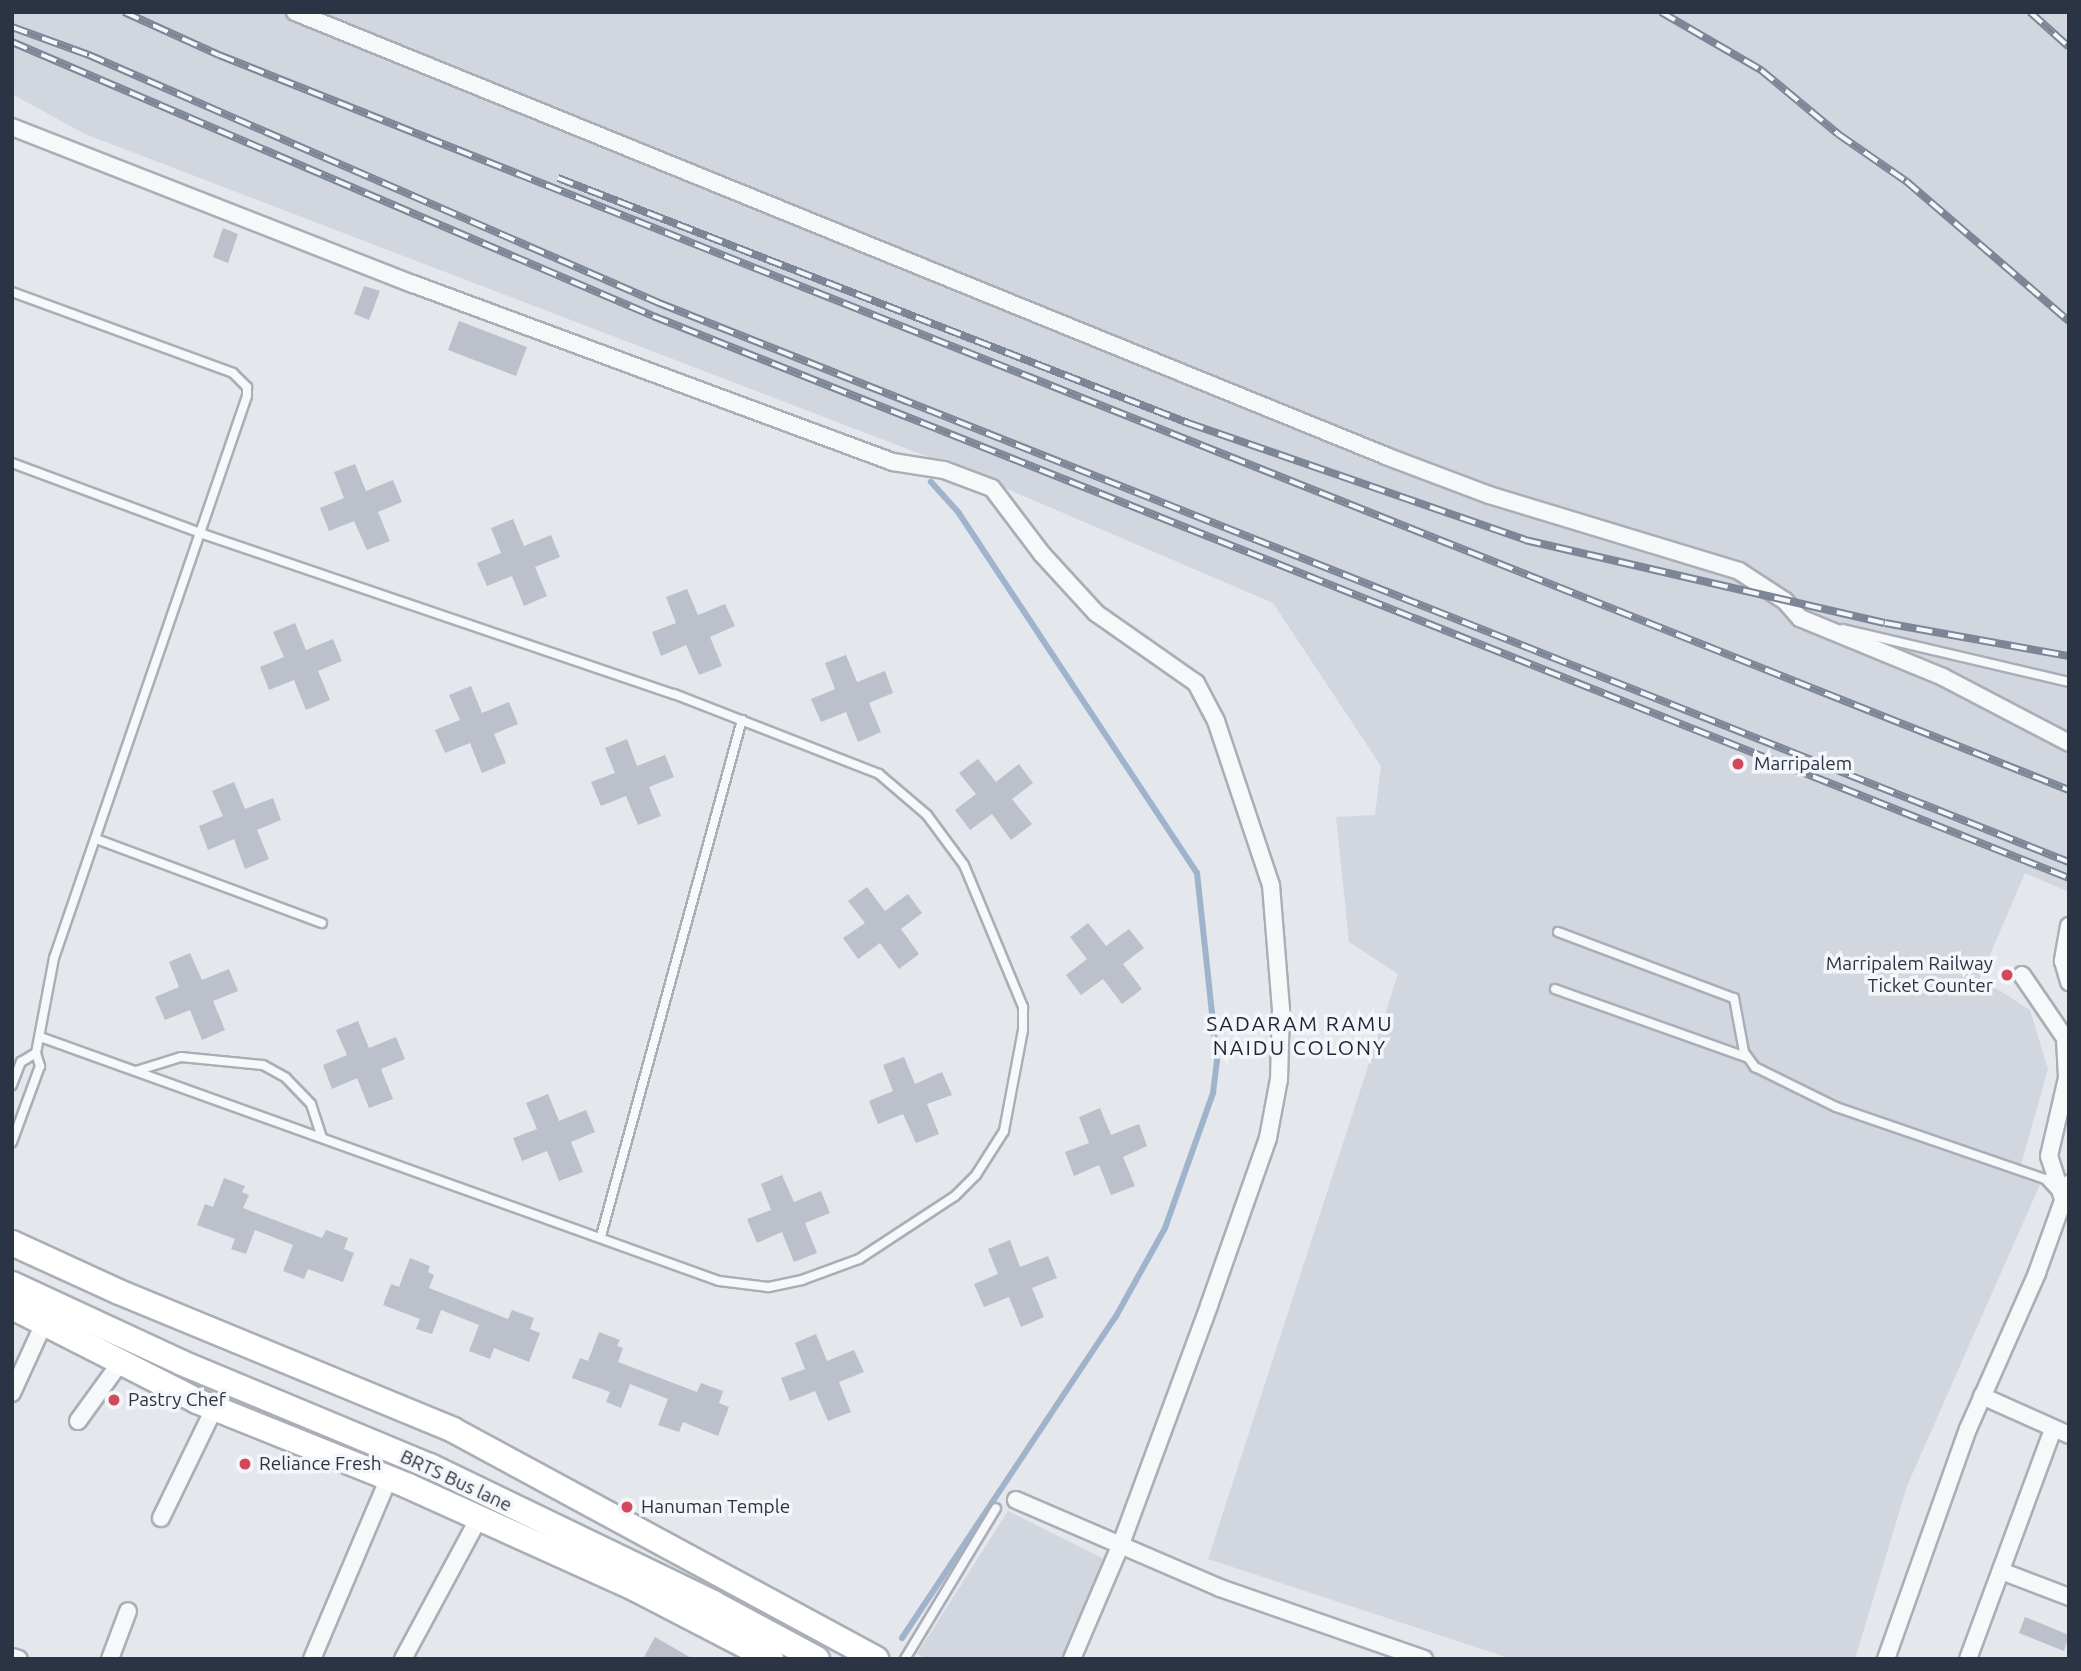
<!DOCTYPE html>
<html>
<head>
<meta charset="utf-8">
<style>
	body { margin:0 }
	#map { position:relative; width:2081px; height:1671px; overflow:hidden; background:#e4e7ec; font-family:Ubuntu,sans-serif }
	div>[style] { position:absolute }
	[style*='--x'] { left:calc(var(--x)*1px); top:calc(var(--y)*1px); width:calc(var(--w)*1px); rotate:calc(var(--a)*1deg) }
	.built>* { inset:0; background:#d2d6de }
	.stream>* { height:6px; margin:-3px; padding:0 3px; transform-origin:3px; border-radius:3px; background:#9fb4cc }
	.building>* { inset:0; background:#bbc0ca }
	.roads { filter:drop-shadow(2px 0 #a9aeb7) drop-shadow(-2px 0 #a9aeb7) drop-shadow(0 2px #a9aeb7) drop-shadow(0 -2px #a9aeb7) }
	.service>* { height:8px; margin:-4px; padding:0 4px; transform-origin:4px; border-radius:4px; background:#f7f8fa }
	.minor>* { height:16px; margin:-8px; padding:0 8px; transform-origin:8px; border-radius:8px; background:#f7f8fa }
	.primary>* { height:24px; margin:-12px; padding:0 12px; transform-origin:12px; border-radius:12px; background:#fff }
	.rail>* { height:8px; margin-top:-4px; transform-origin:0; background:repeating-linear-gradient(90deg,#f4f6f9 0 16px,#7d8696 0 32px); box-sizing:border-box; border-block:2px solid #7d8696 }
	.dots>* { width:19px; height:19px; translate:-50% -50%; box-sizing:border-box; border:4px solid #f4f6f9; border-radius:50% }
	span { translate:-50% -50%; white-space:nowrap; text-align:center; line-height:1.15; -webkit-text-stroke:7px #f4f6f9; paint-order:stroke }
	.poi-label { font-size:19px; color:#2b3445 }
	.left { translate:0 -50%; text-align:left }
	.right { translate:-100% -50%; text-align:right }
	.street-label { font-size:19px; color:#2b3445 }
	.neighbourhood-label { font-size:21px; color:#1d2536; letter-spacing:2px }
	.frame { position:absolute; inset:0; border:14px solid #2b3445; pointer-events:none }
</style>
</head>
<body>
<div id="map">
	<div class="built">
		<i style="clip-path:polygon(12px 12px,2069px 12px,2069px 892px,2025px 873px,1980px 978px,2030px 1010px,2048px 1069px,2018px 1175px,2041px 1182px,1907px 1486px,1855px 1659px,1512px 1659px,1208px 1559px,1398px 974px,1349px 942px,1336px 817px,1375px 815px,1381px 766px,1273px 603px,970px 473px,85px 134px,12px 94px)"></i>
		<i style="clip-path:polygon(1008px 1511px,1108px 1561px,1066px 1659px,928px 1659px,917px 1654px)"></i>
	</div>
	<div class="stream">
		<i style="--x:902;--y:1638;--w:384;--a:-56.4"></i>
		<i style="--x:1115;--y:1318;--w:103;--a:-60.9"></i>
		<i style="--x:1165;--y:1228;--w:143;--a:-70.4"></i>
		<i style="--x:1213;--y:1093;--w:33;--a:-83"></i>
		<i style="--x:1217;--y:1060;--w:188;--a:-96.1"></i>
		<i style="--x:1197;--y:873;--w:432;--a:-123.5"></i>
		<i style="--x:959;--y:513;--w:42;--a:-132.1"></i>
	</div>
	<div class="building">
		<i style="clip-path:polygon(223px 228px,238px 234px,228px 263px,213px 257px)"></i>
		<i style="clip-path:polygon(364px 286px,380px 291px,369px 320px,354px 314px)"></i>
		<i style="clip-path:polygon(459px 321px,527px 347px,516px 376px,448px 350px)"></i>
		<i style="clip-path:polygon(355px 464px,366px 491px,393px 480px,402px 502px,378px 512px,390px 541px,367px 550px,354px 521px,329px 531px,320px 508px,344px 498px,334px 472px)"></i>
		<i style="clip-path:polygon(513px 519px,524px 546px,551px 535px,560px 557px,535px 567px,547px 596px,524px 606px,512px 576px,487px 586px,477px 563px,501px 553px,491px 528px)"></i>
		<i style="clip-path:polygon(687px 589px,698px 615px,725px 604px,735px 626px,710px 637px,722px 666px,699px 675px,686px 645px,661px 656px,652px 632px,676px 623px,666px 597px)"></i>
		<i style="clip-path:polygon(295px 623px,306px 650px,333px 639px,342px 661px,318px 671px,330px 700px,306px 710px,294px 680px,269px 690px,260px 667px,284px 657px,273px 632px)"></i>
		<i style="clip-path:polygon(846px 655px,857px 682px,885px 671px,893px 693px,869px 703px,881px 732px,858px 742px,846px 712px,821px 722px,811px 699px,835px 689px,825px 663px)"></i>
		<i style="clip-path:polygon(471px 686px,482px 713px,509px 702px,518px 724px,494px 734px,506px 763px,482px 773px,470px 743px,445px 753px,435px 730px,460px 720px,449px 695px)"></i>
		<i style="clip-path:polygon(627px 739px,637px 766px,665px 755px,674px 777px,649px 787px,661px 816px,638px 825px,626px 796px,601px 806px,591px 782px,615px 773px,605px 748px)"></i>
		<i style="clip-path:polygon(978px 759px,996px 782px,1019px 764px,1033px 783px,1012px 799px,1032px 824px,1011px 840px,992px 814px,970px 830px,955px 810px,976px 794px,959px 773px)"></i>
		<i style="clip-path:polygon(234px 782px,245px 809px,273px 798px,281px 820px,257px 830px,269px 859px,245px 869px,234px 839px,208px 850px,199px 826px,223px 816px,212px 791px)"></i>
		<i style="clip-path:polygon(867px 887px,885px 911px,908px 894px,922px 913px,901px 929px,919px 954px,899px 969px,880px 943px,858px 959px,843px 938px,865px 923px,848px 901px)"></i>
		<i style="clip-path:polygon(1088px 923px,1106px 946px,1129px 929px,1144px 948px,1123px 964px,1142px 989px,1122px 1004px,1103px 979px,1081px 995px,1066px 975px,1087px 959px,1070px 937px)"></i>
		<i style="clip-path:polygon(190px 953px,202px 980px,229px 969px,238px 991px,213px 1001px,225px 1030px,202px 1040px,190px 1010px,165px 1020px,155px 997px,179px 987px,169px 962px)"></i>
		<i style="clip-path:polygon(358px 1021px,369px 1048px,396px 1037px,405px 1059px,381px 1069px,393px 1099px,369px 1108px,357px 1078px,332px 1089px,323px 1065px,347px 1055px,336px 1030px)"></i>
		<i style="clip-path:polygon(904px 1057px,915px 1084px,942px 1072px,952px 1095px,927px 1104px,939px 1134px,916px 1143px,903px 1114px,878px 1124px,869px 1101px,893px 1091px,883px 1065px)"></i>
		<i style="clip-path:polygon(548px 1094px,559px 1121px,586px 1110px,595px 1132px,571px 1142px,583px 1172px,559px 1181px,547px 1151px,522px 1161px,513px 1138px,537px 1129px,526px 1103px)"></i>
		<i style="clip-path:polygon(1100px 1108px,1111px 1135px,1139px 1124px,1147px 1146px,1123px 1157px,1135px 1186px,1111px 1195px,1099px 1165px,1074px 1176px,1065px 1152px,1089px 1143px,1079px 1117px)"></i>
		<i style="clip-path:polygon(782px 1175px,794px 1202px,821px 1191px,830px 1213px,805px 1223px,817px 1253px,794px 1262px,782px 1232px,757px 1243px,747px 1219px,771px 1210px,761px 1184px)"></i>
		<i style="clip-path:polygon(224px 1178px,245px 1186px,242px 1192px,249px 1195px,243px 1208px,322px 1238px,326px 1230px,348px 1238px,344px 1249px,354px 1253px,343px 1282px,308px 1269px,304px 1279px,283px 1271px,293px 1245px,255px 1230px,246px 1254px,231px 1249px,235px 1239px,197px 1225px,205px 1204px,213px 1207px)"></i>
		<i style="clip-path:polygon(1010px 1240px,1020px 1267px,1048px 1256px,1057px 1278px,1032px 1288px,1044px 1317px,1021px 1327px,1009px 1297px,984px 1307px,974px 1284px,998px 1274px,988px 1249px)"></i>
		<i style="clip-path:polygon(410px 1258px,430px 1266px,428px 1272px,434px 1275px,429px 1288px,508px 1319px,512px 1310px,534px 1318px,530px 1329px,540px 1333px,529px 1362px,494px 1348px,490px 1359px,469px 1351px,479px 1325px,441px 1310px,432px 1334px,416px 1329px,420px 1319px,383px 1305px,391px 1284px,399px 1287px)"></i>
		<i style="clip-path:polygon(599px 1332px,620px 1340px,617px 1346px,623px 1348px,618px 1362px,697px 1392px,701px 1383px,723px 1391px,719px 1403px,729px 1407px,718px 1436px,683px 1422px,679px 1432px,658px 1425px,668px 1399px,630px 1384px,621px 1408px,606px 1402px,610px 1392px,572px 1378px,580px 1358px,588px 1361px)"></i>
		<i style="clip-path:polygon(816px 1334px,827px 1361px,854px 1350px,864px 1372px,839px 1382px,851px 1412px,828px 1421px,815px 1391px,790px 1401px,781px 1378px,805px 1369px,795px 1343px)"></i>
		<i style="clip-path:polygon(2025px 1617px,2069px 1635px,2064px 1651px,2019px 1633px)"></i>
		<i style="clip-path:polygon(655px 1637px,693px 1659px,643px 1659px)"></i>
	</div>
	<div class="roads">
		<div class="service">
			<i style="--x:12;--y:292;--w:235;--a:20.1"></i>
			<i style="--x:233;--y:373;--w:20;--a:45"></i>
			<i style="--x:247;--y:387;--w:9;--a:90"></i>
			<i style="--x:247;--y:396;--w:594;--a:108.95"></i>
			<i style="--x:54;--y:958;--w:97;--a:100.7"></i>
			<i style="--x:36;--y:1053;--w:14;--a:73"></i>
			<i style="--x:40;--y:1066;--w:81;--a:110.2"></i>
			<i style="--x:12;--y:463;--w:204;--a:20.4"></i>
			<i style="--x:203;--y:534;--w:497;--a:18.8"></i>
			<i style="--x:674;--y:694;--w:220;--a:21.3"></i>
			<i style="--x:879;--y:774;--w:63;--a:40.5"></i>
			<i style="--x:927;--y:815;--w:62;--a:53.5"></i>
			<i style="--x:964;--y:865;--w:154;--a:67.4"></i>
			<i style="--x:1023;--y:1007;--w:23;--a:90"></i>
			<i style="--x:1023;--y:1030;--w:103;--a:100.7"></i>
			<i style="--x:1004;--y:1131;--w:52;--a:122.5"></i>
			<i style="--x:976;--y:1175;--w:30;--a:135"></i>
			<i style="--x:955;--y:1196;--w:115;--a:146.7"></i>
			<i style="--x:859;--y:1259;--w:61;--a:159.8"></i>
			<i style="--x:802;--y:1280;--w:35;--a:168"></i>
			<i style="--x:768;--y:1287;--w:49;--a:-173"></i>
			<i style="--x:719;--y:1281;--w:722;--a:-160.23"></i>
			<i style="--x:1843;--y:629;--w:232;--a:13.2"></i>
			<i style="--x:96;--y:839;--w:241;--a:20.4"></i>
			<i style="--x:1558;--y:932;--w:188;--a:20.6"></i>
			<i style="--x:1734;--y:998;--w:55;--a:79.5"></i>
			<i style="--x:1744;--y:1052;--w:19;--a:54"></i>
			<i style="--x:1755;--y:1067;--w:90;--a:26.3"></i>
			<i style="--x:1836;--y:1107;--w:221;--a:19"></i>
			<i style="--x:2045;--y:1179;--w:16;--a:47"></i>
			<i style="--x:1555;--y:989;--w:203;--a:19.6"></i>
			<i style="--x:136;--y:1071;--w:47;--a:-17.3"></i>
			<i style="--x:181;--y:1057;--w:82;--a:5.6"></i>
			<i style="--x:263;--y:1065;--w:26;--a:29"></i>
			<i style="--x:286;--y:1078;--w:36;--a:46"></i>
			<i style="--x:311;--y:1104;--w:35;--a:72"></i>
			<i style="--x:12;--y:1085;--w:25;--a:-69"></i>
			<i style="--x:21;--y:1062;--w:17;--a:-31"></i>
			<i style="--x:601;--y:1236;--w:535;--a:-74.72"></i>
			<i style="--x:905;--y:1659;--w:176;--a:-58.9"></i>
		</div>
		<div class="minor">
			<i style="--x:295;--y:12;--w:1178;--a:22.14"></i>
			<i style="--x:1386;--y:456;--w:110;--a:20.7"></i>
			<i style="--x:1489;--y:495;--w:261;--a:16.9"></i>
			<i style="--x:1739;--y:571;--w:55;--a:33.1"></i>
			<i style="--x:1785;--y:601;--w:23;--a:49"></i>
			<i style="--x:1800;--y:618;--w:155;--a:22.4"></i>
			<i style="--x:1943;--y:677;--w:142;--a:27.6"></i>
			<i style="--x:12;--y:127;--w:431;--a:21.4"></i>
			<i style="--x:413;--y:284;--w:512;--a:20.35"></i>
			<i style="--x:893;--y:462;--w:52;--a:8.9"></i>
			<i style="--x:944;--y:470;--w:51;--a:20.6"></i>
			<i style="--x:992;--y:488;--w:83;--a:52.9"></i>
			<i style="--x:1042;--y:554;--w:80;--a:47.5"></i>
			<i style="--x:1096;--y:613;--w:122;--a:35"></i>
			<i style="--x:1196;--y:683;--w:43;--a:62.2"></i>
			<i style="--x:1216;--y:721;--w:173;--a:71.5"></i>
			<i style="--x:1271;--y:885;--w:123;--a:85.4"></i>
			<i style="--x:1281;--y:1008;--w:71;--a:91.6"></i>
			<i style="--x:1279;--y:1079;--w:60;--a:100.6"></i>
			<i style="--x:1268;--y:1138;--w:178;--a:109.4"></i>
			<i style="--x:1209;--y:1306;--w:254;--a:110.3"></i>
			<i style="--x:1121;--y:1544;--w:125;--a:113.1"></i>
			<i style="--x:2069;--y:926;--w:36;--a:100"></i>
			<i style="--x:2063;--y:961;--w:22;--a:74"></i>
			<i style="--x:2022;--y:975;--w:76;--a:55.7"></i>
			<i style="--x:2065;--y:1038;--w:40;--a:87.1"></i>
			<i style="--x:2067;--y:1078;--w:80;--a:103"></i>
			<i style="--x:2049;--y:1156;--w:45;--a:72"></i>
			<i style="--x:12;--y:1393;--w:77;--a:-65.4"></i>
			<i style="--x:1982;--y:1396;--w:95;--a:24.1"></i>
			<i style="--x:78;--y:1421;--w:72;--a:-54.1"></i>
			<i style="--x:1016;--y:1500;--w:222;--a:23.3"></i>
			<i style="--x:1220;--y:1588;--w:216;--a:19.2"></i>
			<i style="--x:161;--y:1518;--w:121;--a:-64.1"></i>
			<i style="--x:2001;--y:1571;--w:73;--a:20.9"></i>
			<i style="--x:12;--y:1657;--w:7;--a:16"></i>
			<i style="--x:110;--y:1659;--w:51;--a:-69.4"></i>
			<i style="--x:312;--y:1659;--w:197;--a:-67"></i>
			<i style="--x:403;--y:1659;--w:160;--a:-61.7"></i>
			<i style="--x:1886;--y:1659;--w:244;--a:-70.4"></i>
			<i style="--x:1968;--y:1429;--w:171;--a:-66.1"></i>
			<i style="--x:2037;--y:1273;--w:95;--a:-70.2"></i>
			<i style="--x:1968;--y:1659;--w:245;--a:-69.7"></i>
		</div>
		<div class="primary">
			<i style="--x:12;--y:1243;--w:118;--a:24.6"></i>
			<i style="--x:119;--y:1292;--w:361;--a:22.4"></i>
			<i style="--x:453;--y:1430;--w:481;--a:28.4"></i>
			<i style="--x:12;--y:1284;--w:187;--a:24.9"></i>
			<i style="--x:182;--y:1363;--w:269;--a:22.6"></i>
			<i style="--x:430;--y:1466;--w:314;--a:25.8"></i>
			<i style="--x:713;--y:1603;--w:118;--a:28.3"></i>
			<i style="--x:12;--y:1307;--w:208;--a:26.9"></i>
			<i style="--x:197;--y:1401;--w:227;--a:21.9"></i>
			<i style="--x:408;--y:1486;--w:250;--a:24.3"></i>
			<i style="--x:636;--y:1589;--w:152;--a:27.4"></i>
		</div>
	</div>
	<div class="rail">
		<i style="--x:124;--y:12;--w:104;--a:24.4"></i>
		<i style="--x:219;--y:55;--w:1991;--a:21.67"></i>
		<i style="--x:1661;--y:12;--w:116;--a:30.1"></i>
		<i style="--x:1761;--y:70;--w:100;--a:39.7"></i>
		<i style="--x:1838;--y:134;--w:83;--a:34.7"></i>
		<i style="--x:1906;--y:181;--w:215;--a:40.7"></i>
		<i style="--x:2030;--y:12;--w:52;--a:41.9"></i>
		<i style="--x:12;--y:27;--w:82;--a:20"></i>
		<i style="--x:89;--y:55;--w:622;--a:23.51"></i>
		<i style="--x:659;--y:303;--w:1517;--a:21.63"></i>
		<i style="--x:12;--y:42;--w:697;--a:23.14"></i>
		<i style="--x:653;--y:316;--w:1523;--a:21.65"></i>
		<i style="--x:558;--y:178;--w:676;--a:21.25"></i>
		<i style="--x:1188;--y:423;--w:357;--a:19.1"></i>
		<i style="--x:1525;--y:540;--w:369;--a:13"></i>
		<i style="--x:1885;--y:623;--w:187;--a:10.2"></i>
	</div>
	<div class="dots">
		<i style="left:1738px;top:764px;background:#d1495b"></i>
		<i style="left:2007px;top:975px;background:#d1495b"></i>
		<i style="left:114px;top:1400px;background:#d1495b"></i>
		<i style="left:245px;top:1464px;background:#d1495b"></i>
		<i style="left:627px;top:1507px;background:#d1495b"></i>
	</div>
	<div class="poi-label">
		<span class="left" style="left:1754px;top:764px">Marripalem</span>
		<span class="right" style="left:1993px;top:975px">Marripalem Railway<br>Ticket Counter</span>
		<span class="left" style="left:128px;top:1400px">Pastry Chef</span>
		<span class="left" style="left:259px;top:1464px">Reliance Fresh</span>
		<span class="left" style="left:641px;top:1507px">Hanuman Temple</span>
	</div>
	<div class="street-label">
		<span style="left:456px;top:1481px;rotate:25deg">BRTS Bus lane</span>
	</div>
	<div class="neighbourhood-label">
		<span style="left:1300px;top:1035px">SADARAM RAMU<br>NAIDU COLONY</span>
	</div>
	<div class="frame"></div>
</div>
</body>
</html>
